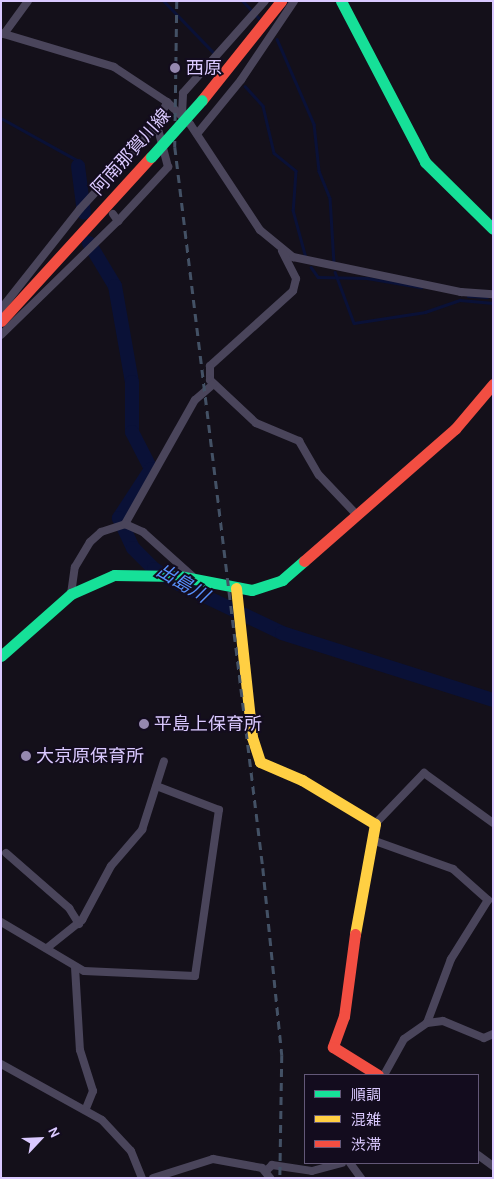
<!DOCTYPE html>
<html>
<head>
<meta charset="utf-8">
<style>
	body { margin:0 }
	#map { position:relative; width:494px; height:1179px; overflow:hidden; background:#14101a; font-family:Karla,"Noto Sans JP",sans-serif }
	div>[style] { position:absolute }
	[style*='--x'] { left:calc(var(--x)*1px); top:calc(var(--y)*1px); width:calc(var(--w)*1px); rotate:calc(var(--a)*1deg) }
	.stream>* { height:2.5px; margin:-1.25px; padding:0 1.25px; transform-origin:1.25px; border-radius:1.25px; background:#0a1137 }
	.river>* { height:14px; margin:-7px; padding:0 7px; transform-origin:7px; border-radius:7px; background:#0a1137 }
	.street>* { height:8px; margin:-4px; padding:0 4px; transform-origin:4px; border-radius:4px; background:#4a455b }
	.fast>* { height:11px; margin:-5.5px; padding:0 5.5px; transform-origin:5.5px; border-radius:5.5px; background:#16e098 }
	.slow>* { height:11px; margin:-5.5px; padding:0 5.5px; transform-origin:5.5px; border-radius:5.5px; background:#ffcf43 }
	.jam>* { height:11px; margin:-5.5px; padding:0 5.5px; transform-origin:5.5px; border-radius:5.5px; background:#f24e42 }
	.rail>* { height:2.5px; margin-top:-1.25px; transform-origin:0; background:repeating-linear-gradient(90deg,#435165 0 8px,transparent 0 14px) }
	.fast-bridge>* { height:11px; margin:-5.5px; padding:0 5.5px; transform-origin:5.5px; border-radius:5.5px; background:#16e098 }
	.dots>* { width:14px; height:14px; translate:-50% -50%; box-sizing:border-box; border:2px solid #130c1e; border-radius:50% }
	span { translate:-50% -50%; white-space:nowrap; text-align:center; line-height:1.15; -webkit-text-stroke:4px #130c1e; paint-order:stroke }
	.poi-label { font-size:18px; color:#dac9ff }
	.left { translate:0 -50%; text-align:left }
	.street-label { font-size:18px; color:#dac9ff }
	.water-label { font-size:19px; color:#5891fd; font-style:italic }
	.frame { position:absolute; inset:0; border:2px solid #dac9ff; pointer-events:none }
	.legend { position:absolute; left:304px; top:1074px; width:175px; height:90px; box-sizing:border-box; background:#130c1e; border:1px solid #635878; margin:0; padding:6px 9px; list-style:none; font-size:15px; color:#dac9ff }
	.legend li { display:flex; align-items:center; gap:10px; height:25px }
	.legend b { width:25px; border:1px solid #635878 }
	.north { position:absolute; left:15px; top:1114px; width:50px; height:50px; -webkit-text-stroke:4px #130c1e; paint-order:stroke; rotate:65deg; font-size:14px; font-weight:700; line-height:20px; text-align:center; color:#dac9ff }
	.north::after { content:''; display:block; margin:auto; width:18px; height:22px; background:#dac9ff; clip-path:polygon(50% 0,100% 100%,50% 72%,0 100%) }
</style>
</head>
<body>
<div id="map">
	<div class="stream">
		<i style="--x:164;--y:1;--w:74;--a:46.1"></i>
		<i style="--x:243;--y:1;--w:23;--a:47"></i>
		<i style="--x:277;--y:39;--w:93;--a:66.5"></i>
		<i style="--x:314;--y:124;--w:47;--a:83.9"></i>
		<i style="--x:319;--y:171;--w:29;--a:68"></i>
		<i style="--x:330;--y:198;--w:66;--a:86.5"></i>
		<i style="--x:245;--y:86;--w:27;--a:48"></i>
		<i style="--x:263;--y:106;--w:48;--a:76.8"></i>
		<i style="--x:274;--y:153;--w:28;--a:39"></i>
		<i style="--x:296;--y:171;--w:39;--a:94"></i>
		<i style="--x:293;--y:210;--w:50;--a:74.8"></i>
		<i style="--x:1;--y:118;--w:85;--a:29"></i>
		<i style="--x:75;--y:159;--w:8;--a:67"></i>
		<i style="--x:311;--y:267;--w:12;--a:55"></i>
		<i style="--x:318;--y:277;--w:49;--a:1.2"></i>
		<i style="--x:367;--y:278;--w:55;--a:9.5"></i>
		<i style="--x:335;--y:272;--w:54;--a:69.6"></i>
		<i style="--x:354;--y:323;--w:72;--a:-8.8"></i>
		<i style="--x:425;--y:312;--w:37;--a:-19"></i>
		<i style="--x:460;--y:300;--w:33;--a:5"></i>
		<i style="--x:468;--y:296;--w:19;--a:3"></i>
	</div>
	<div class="river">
		<i style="--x:78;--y:166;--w:47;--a:82.7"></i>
		<i style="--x:89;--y:243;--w:50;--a:58.8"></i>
		<i style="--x:115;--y:286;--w:97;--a:80"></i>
		<i style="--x:132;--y:382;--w:50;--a:90"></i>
		<i style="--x:132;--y:432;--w:42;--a:62.8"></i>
		<i style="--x:151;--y:469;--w:59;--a:123.1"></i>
		<i style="--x:119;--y:518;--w:33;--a:65"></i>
		<i style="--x:133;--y:548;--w:30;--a:45"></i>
		<i style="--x:154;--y:569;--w:29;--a:31"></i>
		<i style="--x:179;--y:584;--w:114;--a:25.4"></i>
		<i style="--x:282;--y:633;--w:221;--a:17.6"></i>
	</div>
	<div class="street">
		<i style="--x:1;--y:33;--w:118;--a:16.7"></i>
		<i style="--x:114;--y:67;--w:64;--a:33.4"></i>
		<i style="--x:167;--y:102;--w:25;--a:113"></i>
		<i style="--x:157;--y:125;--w:114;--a:132.5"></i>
		<i style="--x:80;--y:209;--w:127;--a:128.3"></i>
		<i style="--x:4;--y:34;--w:41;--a:-54"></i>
		<i style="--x:167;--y:102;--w:32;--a:44"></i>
		<i style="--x:190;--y:124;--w:127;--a:56.6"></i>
		<i style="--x:260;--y:230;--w:43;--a:39.3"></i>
		<i style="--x:293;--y:257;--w:172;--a:11.8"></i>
		<i style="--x:461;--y:292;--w:32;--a:4"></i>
		<i style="--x:182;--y:114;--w:21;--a:-87"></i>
		<i style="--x:183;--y:93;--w:123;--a:-48.3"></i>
		<i style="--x:197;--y:134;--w:70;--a:-50.8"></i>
		<i style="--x:241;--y:80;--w:95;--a:-56.1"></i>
		<i style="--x:113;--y:214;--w:9;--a:54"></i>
		<i style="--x:118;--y:221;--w:74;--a:-47.2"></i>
		<i style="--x:168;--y:167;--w:43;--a:-104.7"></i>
		<i style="--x:282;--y:251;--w:31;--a:63"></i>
		<i style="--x:296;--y:279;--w:12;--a:104"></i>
		<i style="--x:293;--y:291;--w:112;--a:137.9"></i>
		<i style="--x:210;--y:366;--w:14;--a:90"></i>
		<i style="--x:210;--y:380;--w:63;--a:43.1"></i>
		<i style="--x:256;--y:423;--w:47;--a:22.7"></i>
		<i style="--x:299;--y:441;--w:39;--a:60"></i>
		<i style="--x:319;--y:475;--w:55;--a:46.5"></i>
		<i style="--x:1;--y:335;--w:163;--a:-44.3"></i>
		<i style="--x:125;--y:524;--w:142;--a:-60.6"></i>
		<i style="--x:195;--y:400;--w:23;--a:-41"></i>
		<i style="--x:71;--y:594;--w:27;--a:-82"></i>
		<i style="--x:75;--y:567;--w:29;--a:-59"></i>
		<i style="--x:90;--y:542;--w:15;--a:-42"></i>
		<i style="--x:101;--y:532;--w:25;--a:-18"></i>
		<i style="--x:125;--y:524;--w:20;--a:24"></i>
		<i style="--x:143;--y:532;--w:66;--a:41.9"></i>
		<i style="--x:375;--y:824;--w:71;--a:-46.1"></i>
		<i style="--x:424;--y:773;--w:85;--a:35.9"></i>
		<i style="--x:375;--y:841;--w:83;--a:19.7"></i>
		<i style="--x:453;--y:869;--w:47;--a:41.5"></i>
		<i style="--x:488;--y:900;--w:70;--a:122.1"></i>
		<i style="--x:451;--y:959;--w:68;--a:110.6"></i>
		<i style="--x:6;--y:853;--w:84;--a:41.1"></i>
		<i style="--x:69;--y:908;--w:19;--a:58"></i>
		<i style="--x:1;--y:922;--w:96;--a:30.6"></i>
		<i style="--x:84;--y:971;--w:111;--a:2.6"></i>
		<i style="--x:195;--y:976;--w:168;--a:-81.8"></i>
		<i style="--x:219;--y:810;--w:67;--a:-159.1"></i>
		<i style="--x:47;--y:948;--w:45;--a:-38.7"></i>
		<i style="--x:82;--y:920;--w:61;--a:-61.8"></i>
		<i style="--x:111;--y:866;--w:48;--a:-49.3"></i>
		<i style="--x:142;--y:830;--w:72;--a:-72.3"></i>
		<i style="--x:75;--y:967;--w:83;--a:86.6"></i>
		<i style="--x:80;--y:1050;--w:43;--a:72.4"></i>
		<i style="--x:93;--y:1091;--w:18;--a:112"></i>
		<i style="--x:1;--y:1064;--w:115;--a:29"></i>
		<i style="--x:102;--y:1120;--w:42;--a:46.9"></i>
		<i style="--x:131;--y:1151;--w:29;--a:68"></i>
		<i style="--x:384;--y:1075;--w:41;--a:-60.9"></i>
		<i style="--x:404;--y:1039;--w:28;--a:-35"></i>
		<i style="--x:427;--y:1023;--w:16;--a:-7"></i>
		<i style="--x:443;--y:1021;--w:44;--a:22.5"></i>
		<i style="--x:484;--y:1038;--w:10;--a:-24"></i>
		<i style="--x:478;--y:1155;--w:19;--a:36"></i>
		<i style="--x:350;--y:1163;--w:19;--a:54"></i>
		<i style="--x:267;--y:1170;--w:7;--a:-45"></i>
		<i style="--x:272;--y:1165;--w:40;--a:8.5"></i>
		<i style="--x:312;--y:1171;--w:31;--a:-15"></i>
		<i style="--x:153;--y:1178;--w:63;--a:-17.6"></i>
		<i style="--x:213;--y:1159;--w:50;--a:10.4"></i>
		<i style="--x:262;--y:1168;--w:13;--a:51"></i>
	</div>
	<div class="fast">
		<i style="--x:341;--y:1;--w:182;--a:62.4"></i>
		<i style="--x:425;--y:162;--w:95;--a:44.6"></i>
		<i style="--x:1;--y:656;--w:94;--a:-41.5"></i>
		<i style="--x:71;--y:594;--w:47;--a:-23.8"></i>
		<i style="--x:114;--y:575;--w:65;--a:0.9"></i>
		<i style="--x:179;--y:576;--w:74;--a:10.9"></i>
		<i style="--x:252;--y:590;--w:32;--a:-18"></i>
		<i style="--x:282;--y:580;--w:29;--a:-41"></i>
	</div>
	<div class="slow">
		<i style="--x:236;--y:588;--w:150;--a:83.9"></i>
		<i style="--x:252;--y:737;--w:26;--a:72"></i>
		<i style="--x:260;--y:762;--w:46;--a:23.2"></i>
		<i style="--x:302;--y:780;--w:85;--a:31.1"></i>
		<i style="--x:375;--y:824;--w:112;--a:100.3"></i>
	</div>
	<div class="jam">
		<i style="--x:202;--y:100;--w:127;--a:-51.4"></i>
		<i style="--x:1;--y:321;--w:222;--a:-47.6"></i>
		<i style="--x:304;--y:561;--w:201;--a:-41.2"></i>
		<i style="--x:455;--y:429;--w:59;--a:-49.8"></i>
		<i style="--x:355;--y:934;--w:83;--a:97.6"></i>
		<i style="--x:344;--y:1016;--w:33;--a:110"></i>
		<i style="--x:333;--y:1047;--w:53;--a:31.9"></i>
	</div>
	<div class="rail">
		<i style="--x:177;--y:1;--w:146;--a:90.8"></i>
		<i style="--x:175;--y:147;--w:726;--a:83.04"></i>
		<i style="--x:263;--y:868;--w:188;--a:84.2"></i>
		<i style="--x:282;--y:1055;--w:123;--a:90.9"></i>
	</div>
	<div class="fast-bridge">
		<i style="--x:151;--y:157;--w:76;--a:-48.2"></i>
	</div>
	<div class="dots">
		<i style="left:175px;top:68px;background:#9588af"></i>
		<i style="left:144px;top:724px;background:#9588af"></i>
		<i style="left:26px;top:756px;background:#9588af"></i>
	</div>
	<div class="poi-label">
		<span class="left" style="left:186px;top:68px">西原</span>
		<span class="left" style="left:154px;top:724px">平島上保育所</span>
		<span class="left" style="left:36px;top:756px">大京原保育所</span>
	</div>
	<div class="street-label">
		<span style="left:131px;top:152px;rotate:-48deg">阿南那賀川線</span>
	</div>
	<div class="water-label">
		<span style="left:182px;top:584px;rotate:31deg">出島川</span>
	</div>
	<div class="frame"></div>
	<ul class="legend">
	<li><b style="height:6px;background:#16e098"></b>順調</li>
	<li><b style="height:6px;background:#ffcf43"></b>混雑</li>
	<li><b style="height:6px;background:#f24e42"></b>渋滞</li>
	</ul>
	<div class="north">N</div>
</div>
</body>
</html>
